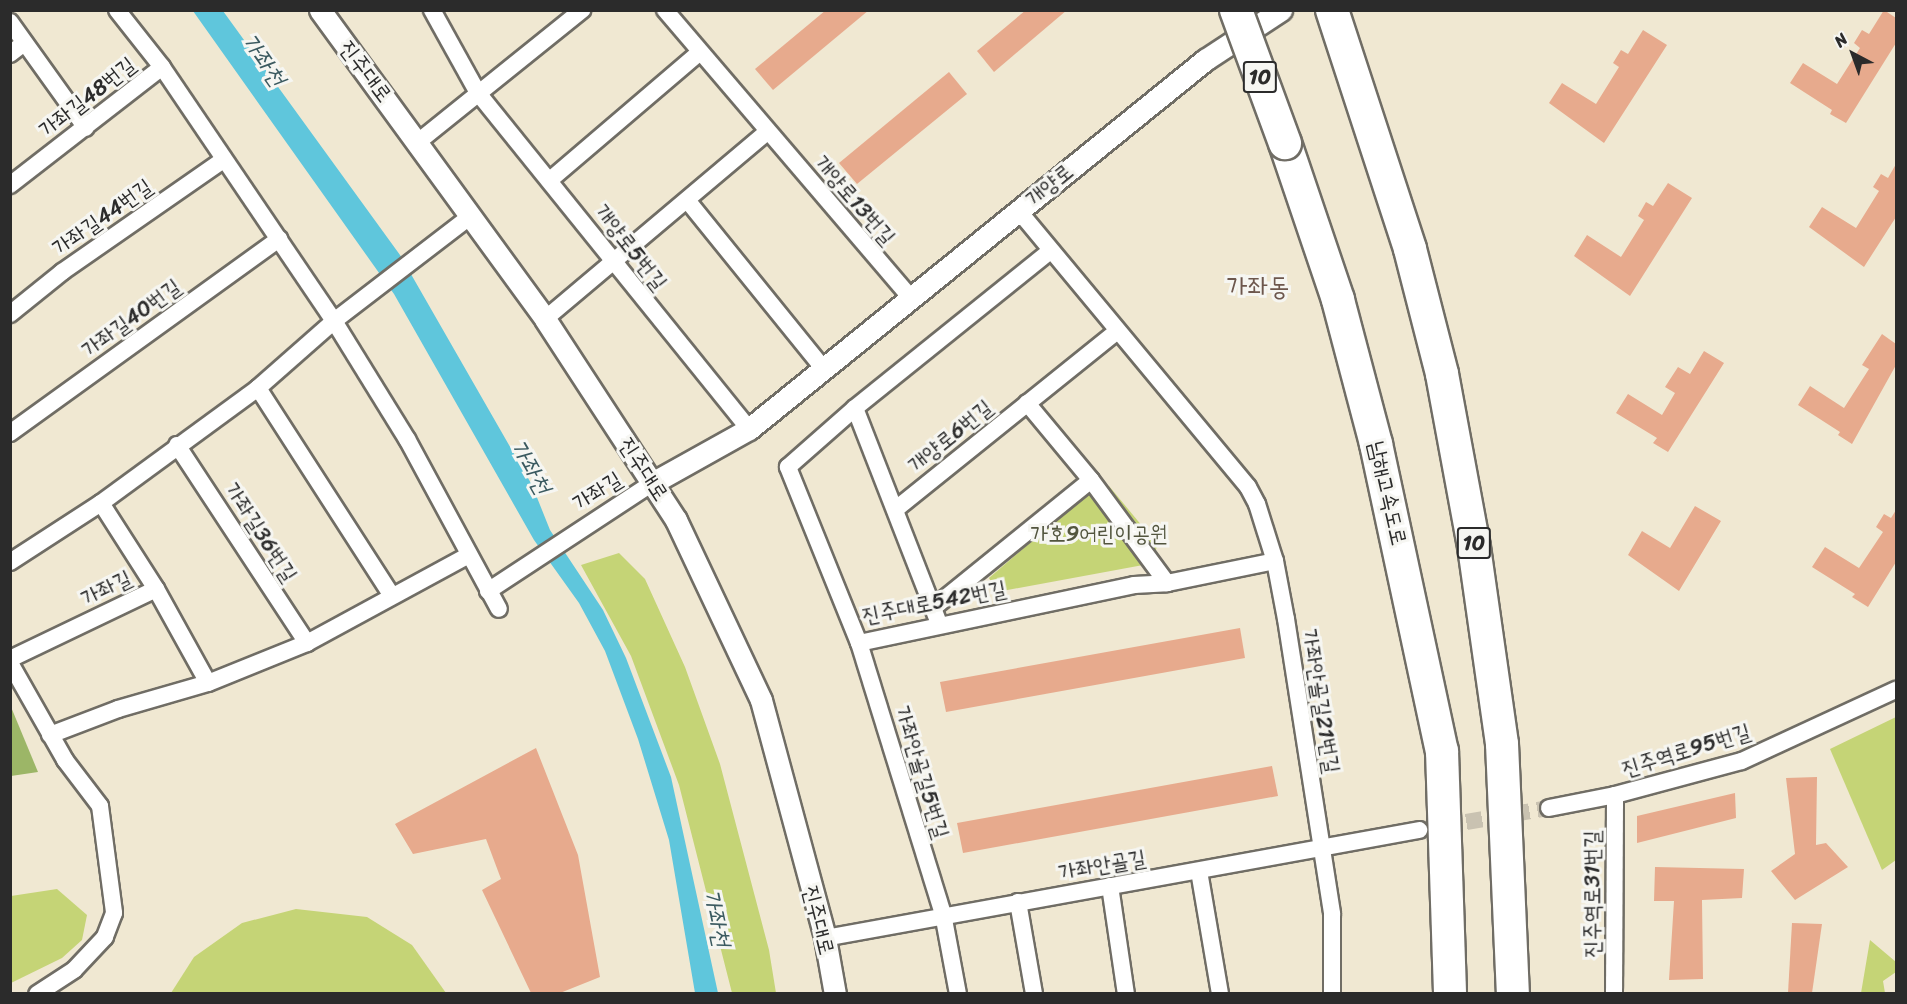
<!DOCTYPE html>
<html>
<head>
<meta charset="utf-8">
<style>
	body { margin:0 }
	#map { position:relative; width:1907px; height:1004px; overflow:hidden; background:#f0e8d2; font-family:Sriracha,"Poor Story",sans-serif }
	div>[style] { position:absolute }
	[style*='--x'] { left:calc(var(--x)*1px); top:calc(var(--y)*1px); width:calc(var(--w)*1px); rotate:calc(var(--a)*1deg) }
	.green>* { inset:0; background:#c5d476 }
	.forest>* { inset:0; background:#9cb667 }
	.water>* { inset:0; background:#5fc6dc }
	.building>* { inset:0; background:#e7aa8d }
	.minor-tunnel>* { height:16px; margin-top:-8px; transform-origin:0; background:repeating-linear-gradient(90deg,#c9c2b1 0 16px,transparent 0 24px) }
	.roads { filter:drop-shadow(2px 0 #706d65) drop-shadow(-2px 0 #706d65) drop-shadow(0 2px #706d65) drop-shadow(0 -2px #706d65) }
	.minor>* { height:16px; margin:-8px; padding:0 8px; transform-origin:8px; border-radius:8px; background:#fff }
	.tertiary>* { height:21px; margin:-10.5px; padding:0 10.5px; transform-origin:10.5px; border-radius:10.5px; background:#fff }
	.motorway>* { height:32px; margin:-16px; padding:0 16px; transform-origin:16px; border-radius:16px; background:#fff }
	.bridges { filter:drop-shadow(2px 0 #706d65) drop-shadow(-2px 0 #706d65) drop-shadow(0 2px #706d65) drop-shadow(0 -2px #706d65) }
	.motorway-bridge>* { height:32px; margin:-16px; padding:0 16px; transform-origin:16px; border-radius:16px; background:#fff }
	span { translate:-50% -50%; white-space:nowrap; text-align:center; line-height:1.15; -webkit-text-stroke:6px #f6f6f2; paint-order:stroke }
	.shield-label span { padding:2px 4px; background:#f6f6f2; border:2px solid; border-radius:4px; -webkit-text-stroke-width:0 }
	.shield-label { font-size:21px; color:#2b2b2b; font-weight:700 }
	.street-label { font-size:22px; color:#2b2b2b }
	.park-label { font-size:22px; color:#52553e }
	.water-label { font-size:24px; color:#3b5a60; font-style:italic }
	.quarter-label { font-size:26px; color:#6d574d }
	.frame { position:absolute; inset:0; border:12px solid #2b2b2b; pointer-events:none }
	.north { position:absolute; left:1823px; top:24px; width:60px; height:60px; -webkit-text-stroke:4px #f6f6f2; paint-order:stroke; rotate:319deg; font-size:16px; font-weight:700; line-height:24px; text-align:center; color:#2b2b2b }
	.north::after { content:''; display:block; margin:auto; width:21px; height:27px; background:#2b2b2b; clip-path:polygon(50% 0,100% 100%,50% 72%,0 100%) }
</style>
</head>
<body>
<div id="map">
	<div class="green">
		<i style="clip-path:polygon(1109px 486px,1157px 544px,1154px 563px,997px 592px,989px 578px,1093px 488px)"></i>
		<i style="clip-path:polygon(619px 553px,645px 579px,685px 667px,720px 764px,769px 950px,776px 993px,732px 993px,679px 785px,631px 656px,581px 565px)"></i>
		<i style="clip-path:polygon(1896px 717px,1896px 860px,1882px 870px,1830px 749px)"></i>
		<i style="clip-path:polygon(57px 889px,87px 915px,82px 940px,62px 958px,11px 983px,11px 896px)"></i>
		<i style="clip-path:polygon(296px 909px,367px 917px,412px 945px,446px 993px,171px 993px,194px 957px,242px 923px)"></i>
		<i style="clip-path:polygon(1870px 940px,1896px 962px,1896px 972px,1883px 981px,1885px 993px,1861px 993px)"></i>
	</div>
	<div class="forest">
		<i style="clip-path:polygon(11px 707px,38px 772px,11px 776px)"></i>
	</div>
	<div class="water">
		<i style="clip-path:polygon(193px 11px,223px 11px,400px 255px,532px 485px,550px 530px,603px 610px,626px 658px,671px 777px,718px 993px,695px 993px,669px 840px,638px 739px,605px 651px,579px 603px,534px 540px,394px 294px)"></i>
	</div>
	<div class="building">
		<i style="clip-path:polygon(826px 10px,869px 10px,773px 90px,755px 69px)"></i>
		<i style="clip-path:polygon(1026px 10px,1067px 10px,994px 72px,977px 51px)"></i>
		<i style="clip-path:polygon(1884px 10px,1896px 18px,1896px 43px,1846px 123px,1830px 114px,1832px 110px,1790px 83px,1803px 63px,1837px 84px,1860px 48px,1854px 43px,1862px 30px,1869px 34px)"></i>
		<i style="clip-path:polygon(1643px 30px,1667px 45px,1604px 143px,1549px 103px,1562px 83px,1596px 104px,1619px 67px,1613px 63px,1621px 50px,1628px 54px)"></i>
		<i style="clip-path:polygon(949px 72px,967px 94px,857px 184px,839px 163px)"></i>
		<i style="clip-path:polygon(1896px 164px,1896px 217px,1864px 267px,1809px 227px,1822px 207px,1856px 228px,1879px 191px,1873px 187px,1881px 174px,1888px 178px)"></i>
		<i style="clip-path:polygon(1668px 183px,1692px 198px,1630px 296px,1574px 256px,1587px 235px,1621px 257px,1644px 220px,1638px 216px,1646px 202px,1653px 206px)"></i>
		<i style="clip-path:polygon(1882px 334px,1896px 344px,1896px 365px,1852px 444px,1838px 435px,1840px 432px,1798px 405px,1810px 386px,1844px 408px,1869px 369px,1862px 365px)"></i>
		<i style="clip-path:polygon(1704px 351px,1724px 363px,1668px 452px,1653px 443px,1657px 438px,1616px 413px,1628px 394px,1662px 415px,1675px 393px,1665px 387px,1678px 367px,1690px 374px)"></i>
		<i style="clip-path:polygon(1695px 506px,1721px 521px,1679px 591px,1628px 555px,1642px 531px,1670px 548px)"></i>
		<i style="clip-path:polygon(1896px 510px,1896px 562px,1868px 607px,1852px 597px,1855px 594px,1812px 567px,1825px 547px,1859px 568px,1883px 532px,1876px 527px,1884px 514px,1891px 518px)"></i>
		<i style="clip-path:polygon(1240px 628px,1245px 658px,946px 712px,940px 682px)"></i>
		<i style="clip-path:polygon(536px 748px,578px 855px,600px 977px,560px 993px,531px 993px,482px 890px,501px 879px,486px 839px,413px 854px,395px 824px)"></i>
		<i style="clip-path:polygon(1272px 766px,1278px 796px,963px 853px,957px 823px)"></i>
		<i style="clip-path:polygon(1817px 777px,1816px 845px,1826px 843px,1848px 867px,1795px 900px,1771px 871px,1795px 854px,1786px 778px)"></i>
		<i style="clip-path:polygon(1735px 793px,1736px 818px,1637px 843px,1637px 816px)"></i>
		<i style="clip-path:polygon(1655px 867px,1744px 869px,1742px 898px,1702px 900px,1703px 979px,1669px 980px,1674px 901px,1654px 901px)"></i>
		<i style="clip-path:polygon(1792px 923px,1822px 924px,1812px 993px,1788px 993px)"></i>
	</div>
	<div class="minor-tunnel">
		<i style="--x:1419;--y:830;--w:132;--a:-9.6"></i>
	</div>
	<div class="roads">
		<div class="minor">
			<i style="--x:117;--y:10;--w:73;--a:51.7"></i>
			<i style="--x:162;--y:67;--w:307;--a:55.9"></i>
			<i style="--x:334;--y:321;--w:139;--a:58.3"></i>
			<i style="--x:407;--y:439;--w:193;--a:61.6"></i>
			<i style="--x:432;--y:10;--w:95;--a:61"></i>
			<i style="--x:478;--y:93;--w:432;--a:51.1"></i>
			<i style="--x:665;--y:10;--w:377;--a:49.5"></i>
			<i style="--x:10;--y:22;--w:130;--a:54.4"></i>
			<i style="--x:10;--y:54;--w:18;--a:-38"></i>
			<i style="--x:418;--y:142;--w:211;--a:-38.8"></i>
			<i style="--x:550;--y:180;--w:197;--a:-40.5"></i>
			<i style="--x:10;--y:185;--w:192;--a:-37.8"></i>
			<i style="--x:687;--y:200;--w:218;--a:51"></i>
			<i style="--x:1018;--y:210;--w:360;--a:50.3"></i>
			<i style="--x:1248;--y:487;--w:19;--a:62"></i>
			<i style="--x:1257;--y:504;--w:60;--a:72.5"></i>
			<i style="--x:1275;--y:561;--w:59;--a:79.3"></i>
			<i style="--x:1286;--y:619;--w:299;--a:81.1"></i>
			<i style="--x:1332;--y:914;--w:80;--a:90"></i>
			<i style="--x:10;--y:314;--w:67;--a:-38.9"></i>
			<i style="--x:62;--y:272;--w:196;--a:-34.8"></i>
			<i style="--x:545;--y:319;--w:290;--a:-40.1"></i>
			<i style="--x:258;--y:388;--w:247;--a:57.2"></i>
			<i style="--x:1027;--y:403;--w:100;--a:50.3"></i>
			<i style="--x:1091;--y:480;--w:128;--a:53.6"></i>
			<i style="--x:855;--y:408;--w:232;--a:68.7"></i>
			<i style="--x:10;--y:433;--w:332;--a:-35.8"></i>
			<i style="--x:177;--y:445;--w:237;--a:56.7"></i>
			<i style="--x:101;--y:503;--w:102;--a:57.4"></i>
			<i style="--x:896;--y:509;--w:284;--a:-38.8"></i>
			<i style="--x:10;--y:562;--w:108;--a:-33"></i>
			<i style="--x:101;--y:503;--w:195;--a:-36.2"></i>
			<i style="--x:258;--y:388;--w:101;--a:-41.4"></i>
			<i style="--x:334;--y:321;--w:173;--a:-37.5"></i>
			<i style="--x:488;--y:591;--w:199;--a:-33.3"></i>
			<i style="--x:933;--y:608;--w:203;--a:-39"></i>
			<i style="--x:859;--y:643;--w:281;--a:-11.9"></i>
			<i style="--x:1134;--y:585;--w:33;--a:-3"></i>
			<i style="--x:1167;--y:583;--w:110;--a:-11.5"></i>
			<i style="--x:10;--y:659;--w:162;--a:-25.6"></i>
			<i style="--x:156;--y:589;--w:107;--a:61"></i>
			<i style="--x:10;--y:663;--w:112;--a:60.4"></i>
			<i style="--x:65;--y:760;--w:58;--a:52.7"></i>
			<i style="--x:100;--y:806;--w:108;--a:82.5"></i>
			<i style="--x:114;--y:913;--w:26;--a:111"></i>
			<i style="--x:105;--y:937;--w:45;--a:133.2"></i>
			<i style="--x:74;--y:970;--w:44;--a:147"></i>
			<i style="--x:50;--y:735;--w:73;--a:-20.9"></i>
			<i style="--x:118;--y:709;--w:94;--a:-16.1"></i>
			<i style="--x:208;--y:683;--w:107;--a:-22"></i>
			<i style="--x:307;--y:643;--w:182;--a:-28.5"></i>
			<i style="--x:1549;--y:808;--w:67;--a:-11.1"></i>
			<i style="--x:1615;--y:795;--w:131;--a:-15"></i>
			<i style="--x:1742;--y:761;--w:170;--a:-24.8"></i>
			<i style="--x:1199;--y:871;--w:125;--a:80.3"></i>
			<i style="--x:1110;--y:886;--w:109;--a:81.6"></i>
			<i style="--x:1018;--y:902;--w:93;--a:80.1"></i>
			<i style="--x:825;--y:938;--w:604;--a:-10.3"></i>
			<i style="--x:958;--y:994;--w:81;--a:-100.6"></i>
			<i style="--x:943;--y:914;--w:284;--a:-107.2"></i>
			<i style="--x:859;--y:643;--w:190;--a:-112"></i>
			<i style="--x:788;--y:467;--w:89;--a:-41.4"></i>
			<i style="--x:855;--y:408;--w:250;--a:-38.8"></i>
			<i style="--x:1614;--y:994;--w:199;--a:-89.7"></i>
		</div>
		<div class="tertiary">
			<i style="--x:320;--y:10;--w:382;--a:53.9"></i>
			<i style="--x:545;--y:319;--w:240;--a:56.9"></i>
			<i style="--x:676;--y:520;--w:199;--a:64.7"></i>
			<i style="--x:761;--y:700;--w:246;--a:74.9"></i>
			<i style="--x:825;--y:938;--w:57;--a:79.9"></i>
			<i style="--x:654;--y:482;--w:109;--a:-29.2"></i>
			<i style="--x:749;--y:429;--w:587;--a:-38.98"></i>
			<i style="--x:1205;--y:60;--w:91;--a:-33.3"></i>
		</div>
		<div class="motorway">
			<i style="--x:1332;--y:10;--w:251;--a:71.9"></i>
			<i style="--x:1410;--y:249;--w:129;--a:75.6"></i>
			<i style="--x:1442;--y:374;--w:176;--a:79.5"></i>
			<i style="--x:1474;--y:547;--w:199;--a:81.9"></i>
			<i style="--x:1502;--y:744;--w:250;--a:87.5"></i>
			<i style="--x:1285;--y:143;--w:166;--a:71.3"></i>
			<i style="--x:1338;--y:300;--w:149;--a:75.2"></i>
			<i style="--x:1376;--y:444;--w:314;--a:77.9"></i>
			<i style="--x:1442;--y:751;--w:243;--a:88.1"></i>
		</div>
	</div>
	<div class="bridges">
		<div class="motorway-bridge">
			<i style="--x:1236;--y:10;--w:142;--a:69.8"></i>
		</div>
	</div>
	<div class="shield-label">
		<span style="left:1260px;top:77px">10</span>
		<span style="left:1474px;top:543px">10</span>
	</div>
	<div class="street-label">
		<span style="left:366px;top:71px;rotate:53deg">진주대로</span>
		<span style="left:87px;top:97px;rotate:-38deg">가좌길48번길</span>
		<span style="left:1049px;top:185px;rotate:-39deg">개양로</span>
		<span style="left:855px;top:200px;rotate:49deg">개양로13번길</span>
		<span style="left:102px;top:217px;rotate:-35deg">가좌길44번길</span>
		<span style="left:631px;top:247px;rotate:52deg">개양로5번길</span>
		<span style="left:131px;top:318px;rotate:-36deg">가좌길40번길</span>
		<span style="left:950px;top:436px;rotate:-39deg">개양로6번길</span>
		<span style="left:644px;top:469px;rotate:57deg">진주대로</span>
		<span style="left:597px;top:491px;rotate:-32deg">가좌길</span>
		<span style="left:1388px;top:493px;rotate:77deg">남해고속도로</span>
		<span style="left:261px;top:532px;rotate:57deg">가좌길36번길</span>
		<span style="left:106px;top:588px;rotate:-26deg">가좌길</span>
		<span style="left:934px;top:602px;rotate:-11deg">진주대로542번길</span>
		<span style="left:1321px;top:701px;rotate:81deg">가좌안골길21번길</span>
		<span style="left:1686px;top:750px;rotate:-17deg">진주역로95번길</span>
		<span style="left:922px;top:772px;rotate:73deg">가좌안골길5번길</span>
		<span style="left:1102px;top:865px;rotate:-10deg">가좌안골길</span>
		<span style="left:1592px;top:894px;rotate:-90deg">진주역로31번길</span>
		<span style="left:819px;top:920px;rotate:76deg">진주대로</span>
	</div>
	<div class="park-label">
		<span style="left:1099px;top:534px">가호9어린이공원</span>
	</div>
	<div class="water-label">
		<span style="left:263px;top:60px;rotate:55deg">가좌천</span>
		<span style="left:530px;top:467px;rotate:60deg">가좌천</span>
		<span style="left:716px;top:918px;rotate:78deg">가좌천</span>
	</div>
	<div class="quarter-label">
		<span style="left:1258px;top:287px">가좌동</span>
	</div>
	<div class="frame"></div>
	<div class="north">N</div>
</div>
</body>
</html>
